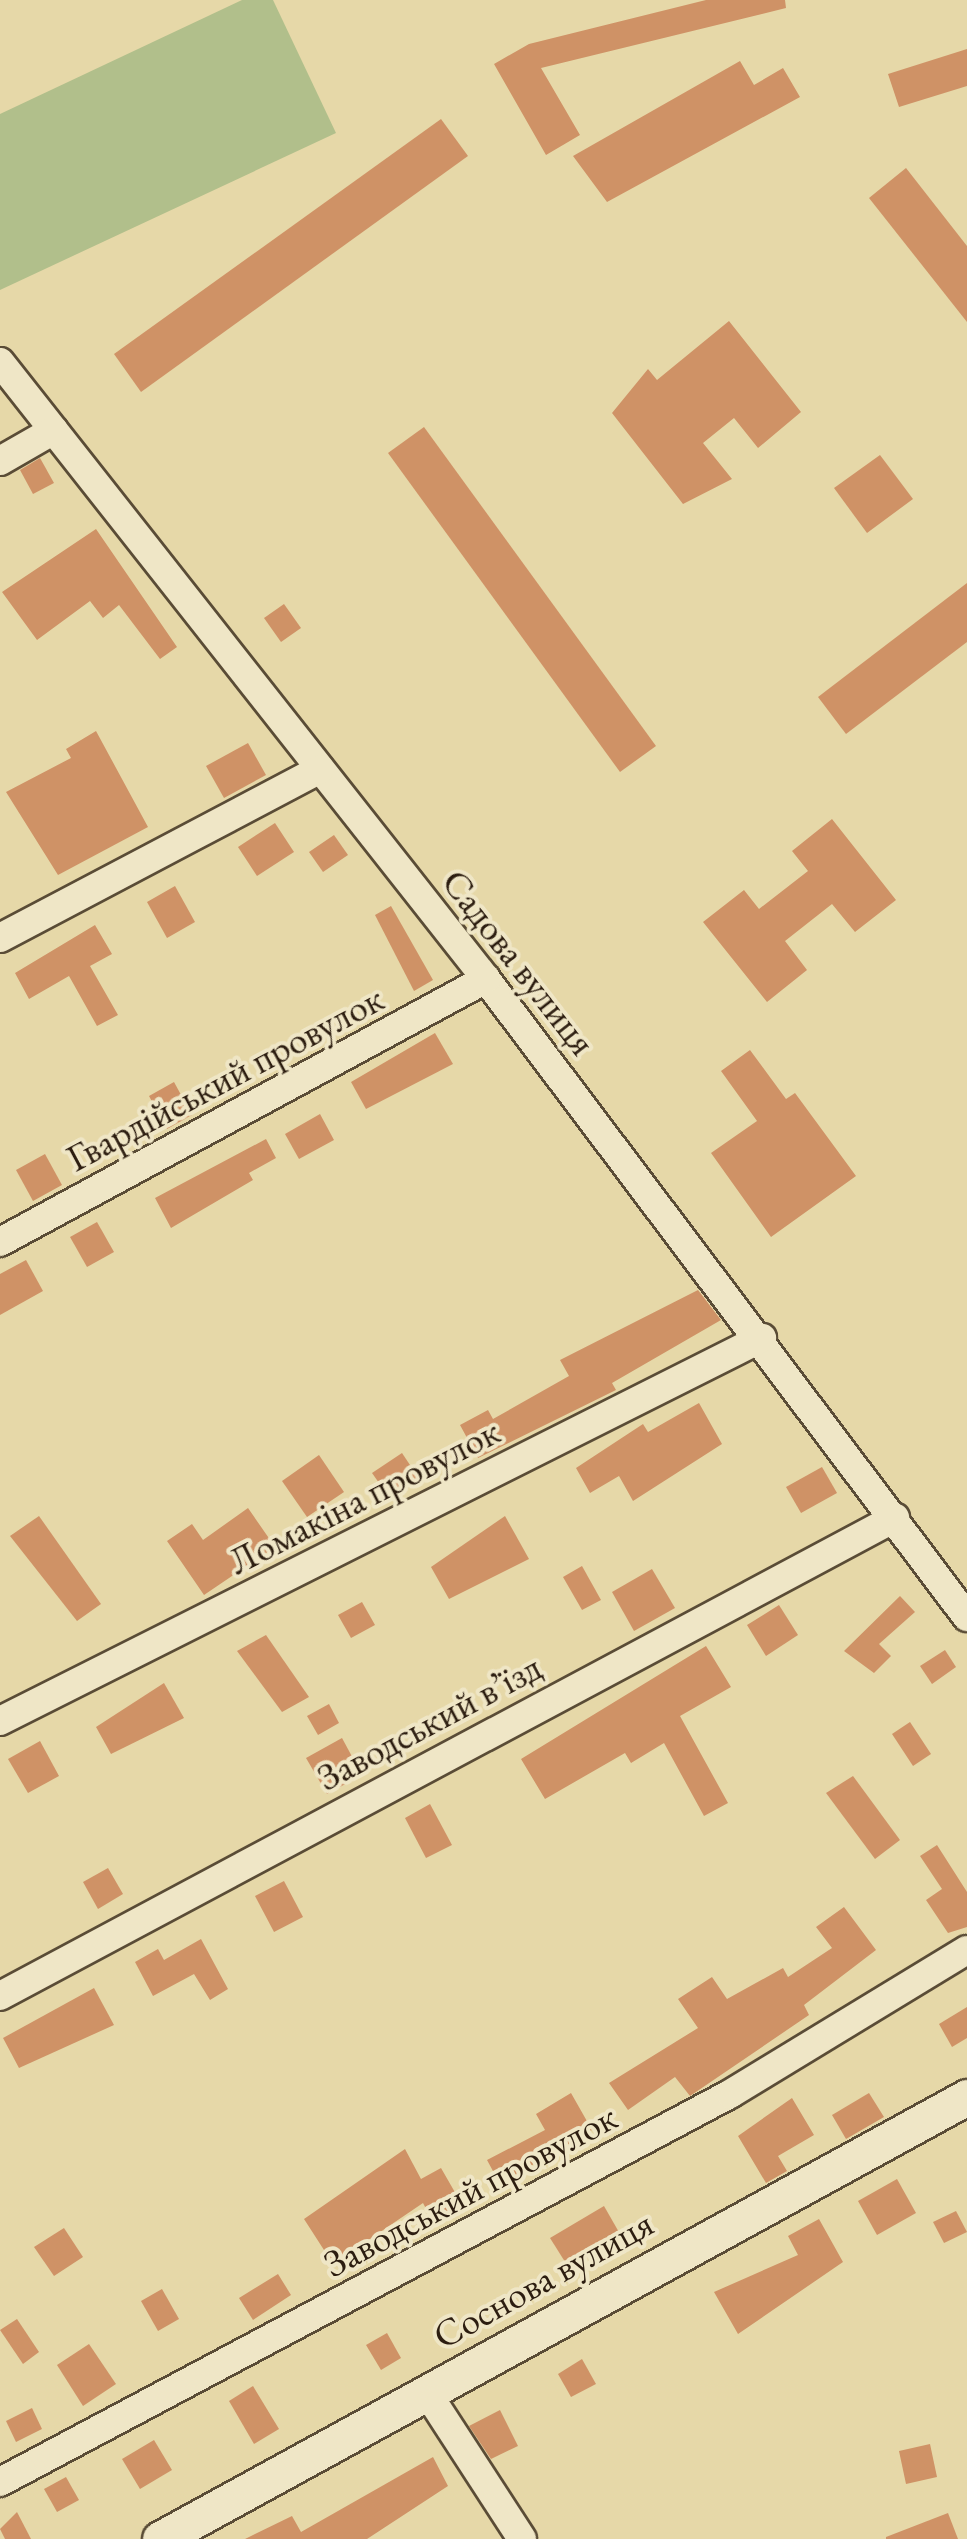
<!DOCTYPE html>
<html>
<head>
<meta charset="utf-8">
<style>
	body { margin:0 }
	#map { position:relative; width:967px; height:2539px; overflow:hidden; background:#e6d8a8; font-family:"EB Garamond",serif }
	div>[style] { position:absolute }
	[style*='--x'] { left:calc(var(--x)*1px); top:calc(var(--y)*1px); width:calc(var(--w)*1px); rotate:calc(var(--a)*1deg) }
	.green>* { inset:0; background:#b1bf8b }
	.building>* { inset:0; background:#cf9266 }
	.roads { filter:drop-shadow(2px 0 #5a4c36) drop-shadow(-2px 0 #5a4c36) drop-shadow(0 2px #5a4c36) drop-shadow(0 -2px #5a4c36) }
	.minor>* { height:28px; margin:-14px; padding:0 14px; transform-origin:14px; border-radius:14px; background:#efe6c6 }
	.tertiary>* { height:35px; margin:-17.5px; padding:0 17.5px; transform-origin:17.5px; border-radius:17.5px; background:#efe6c6 }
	span { translate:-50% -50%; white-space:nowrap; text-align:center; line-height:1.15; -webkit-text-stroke:8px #efe6c6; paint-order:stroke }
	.street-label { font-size:38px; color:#2c1d10 }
</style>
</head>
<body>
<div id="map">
	<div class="green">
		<i style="clip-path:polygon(242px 0,273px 0,336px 133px,0 290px,0 114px)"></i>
	</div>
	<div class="building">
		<i style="clip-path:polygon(706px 0,785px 0,786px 8px,541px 68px,580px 135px,546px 155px,494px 64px,529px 44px)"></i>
		<i style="clip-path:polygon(967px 49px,967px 86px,899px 107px,888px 74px)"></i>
		<i style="clip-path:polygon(740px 61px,754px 85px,783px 68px,800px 97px,607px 202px,573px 156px)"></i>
		<i style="clip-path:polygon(441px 119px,468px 156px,141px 392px,114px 354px)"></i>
		<i style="clip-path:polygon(906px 168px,967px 246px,967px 322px,869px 198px)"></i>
		<i style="clip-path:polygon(729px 321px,801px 412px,758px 448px,734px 418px,703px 443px,732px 479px,683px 504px,612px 413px,648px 369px,657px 380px)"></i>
		<i style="clip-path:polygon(424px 427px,656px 746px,620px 772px,388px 453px)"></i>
		<i style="clip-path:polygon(880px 455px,913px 499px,867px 533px,834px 488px)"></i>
		<i style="clip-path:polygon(40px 458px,54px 483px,33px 494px,20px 470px)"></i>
		<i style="clip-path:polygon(96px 529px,177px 647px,160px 659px,119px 605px,103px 618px,90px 601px,37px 640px,2px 592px)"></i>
		<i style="clip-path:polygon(967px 583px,967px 642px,846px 734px,818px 697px)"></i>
		<i style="clip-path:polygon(284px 604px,301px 628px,281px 642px,264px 618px)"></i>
		<i style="clip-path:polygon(96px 731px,148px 827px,58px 875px,6px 792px,71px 758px,66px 749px)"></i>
		<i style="clip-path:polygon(248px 743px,266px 775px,224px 798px,206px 766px)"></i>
		<i style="clip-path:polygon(832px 819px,896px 900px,855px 932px,832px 904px,785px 941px,807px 970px,767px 1002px,703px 922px,744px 890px,759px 909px,808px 871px,792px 851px)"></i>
		<i style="clip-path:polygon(275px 823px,294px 852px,257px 876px,238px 847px)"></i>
		<i style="clip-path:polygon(334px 835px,348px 855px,323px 872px,309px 852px)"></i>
		<i style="clip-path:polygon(175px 886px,195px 922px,167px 938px,147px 902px)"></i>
		<i style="clip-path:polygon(391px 906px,433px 980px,414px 991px,375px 915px)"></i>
		<i style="clip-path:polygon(95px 925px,112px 954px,90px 966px,118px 1015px,97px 1026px,69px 976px,29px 999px,15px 973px)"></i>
		<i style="clip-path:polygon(435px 1033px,453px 1064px,366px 1109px,351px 1082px)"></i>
		<i style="clip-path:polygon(750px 1050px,786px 1099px,795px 1093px,856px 1176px,771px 1237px,711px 1153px,757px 1121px,721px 1071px)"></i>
		<i style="clip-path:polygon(174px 1082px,192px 1115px,167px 1129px,149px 1096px)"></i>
		<i style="clip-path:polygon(320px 1114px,334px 1140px,299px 1159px,285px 1134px)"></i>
		<i style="clip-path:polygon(266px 1139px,276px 1158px,249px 1173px,253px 1180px,171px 1228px,155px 1198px)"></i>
		<i style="clip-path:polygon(45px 1154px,62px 1185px,33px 1201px,16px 1170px)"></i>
		<i style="clip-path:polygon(97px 1222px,114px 1252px,87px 1267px,70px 1237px)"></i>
		<i style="clip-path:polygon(26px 1260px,43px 1291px,0 1315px,0 1274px)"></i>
		<i style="clip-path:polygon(698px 1290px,721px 1320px,612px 1383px,616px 1390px,478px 1458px,460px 1425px,488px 1410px,493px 1419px,569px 1376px,560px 1360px)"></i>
		<i style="clip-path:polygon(699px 1403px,722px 1444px,633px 1501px,619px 1476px,590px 1493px,576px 1468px,643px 1424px,648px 1432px)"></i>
		<i style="clip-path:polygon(402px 1453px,420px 1480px,391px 1500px,372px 1473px)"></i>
		<i style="clip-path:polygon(319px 1455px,344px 1492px,307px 1517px,282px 1481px)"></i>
		<i style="clip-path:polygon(822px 1467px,837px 1493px,801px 1513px,786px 1487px)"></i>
		<i style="clip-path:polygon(248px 1508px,275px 1547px,204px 1595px,167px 1541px,192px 1524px,203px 1540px)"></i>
		<i style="clip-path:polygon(39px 1516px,101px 1604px,77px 1621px,10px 1536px)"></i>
		<i style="clip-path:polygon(505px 1516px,529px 1559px,449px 1599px,431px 1567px)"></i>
		<i style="clip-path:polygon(582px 1566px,601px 1600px,582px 1610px,563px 1577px)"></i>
		<i style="clip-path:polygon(652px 1569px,675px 1608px,634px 1631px,612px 1592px)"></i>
		<i style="clip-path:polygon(900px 1596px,915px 1612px,879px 1644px,891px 1656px,874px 1673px,844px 1651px)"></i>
		<i style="clip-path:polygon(362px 1602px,375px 1625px,351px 1638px,338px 1615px)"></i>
		<i style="clip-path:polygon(779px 1605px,798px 1635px,766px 1656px,747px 1625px)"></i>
		<i style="clip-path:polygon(266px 1635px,309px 1697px,282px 1712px,237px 1651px)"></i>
		<i style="clip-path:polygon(706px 1646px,731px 1687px,680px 1716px,728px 1803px,704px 1816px,664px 1743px,631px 1763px,625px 1753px,545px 1799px,521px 1759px)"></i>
		<i style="clip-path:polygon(945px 1650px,956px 1667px,932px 1684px,920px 1666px)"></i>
		<i style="clip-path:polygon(164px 1683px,184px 1718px,111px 1754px,96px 1727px)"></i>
		<i style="clip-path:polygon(329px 1704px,339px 1723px,318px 1735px,307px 1716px)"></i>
		<i style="clip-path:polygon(910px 1722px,931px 1754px,913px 1766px,892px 1734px)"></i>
		<i style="clip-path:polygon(342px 1738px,362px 1775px,327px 1794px,306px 1758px)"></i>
		<i style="clip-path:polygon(40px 1741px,59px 1776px,28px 1793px,8px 1759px)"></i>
		<i style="clip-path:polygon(853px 1776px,900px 1840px,875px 1859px,826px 1793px)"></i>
		<i style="clip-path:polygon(430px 1804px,452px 1845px,426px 1858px,405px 1818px)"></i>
		<i style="clip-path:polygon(937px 1845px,967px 1892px,967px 1927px,948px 1933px,926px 1900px,942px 1889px,920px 1856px)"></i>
		<i style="clip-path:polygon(108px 1868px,123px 1894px,98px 1909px,83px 1882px)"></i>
		<i style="clip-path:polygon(284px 1881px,303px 1917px,274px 1932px,255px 1896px)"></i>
		<i style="clip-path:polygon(844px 1907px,876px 1950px,804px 2005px,809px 2015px,690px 2096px,675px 2077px,628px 2110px,609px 2083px,698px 2028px,678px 1999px,712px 1977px,727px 1999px,783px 1968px,788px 1977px,832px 1948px,816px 1927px)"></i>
		<i style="clip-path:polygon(201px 1939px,228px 1989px,210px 2000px,194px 1974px,153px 1996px,135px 1962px,158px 1949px,164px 1960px)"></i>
		<i style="clip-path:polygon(94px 1988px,114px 2025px,19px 2068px,3px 2038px)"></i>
		<i style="clip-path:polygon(967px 2007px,967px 2038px,952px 2047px,939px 2024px)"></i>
		<i style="clip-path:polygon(571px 2093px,592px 2130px,500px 2184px,487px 2160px,545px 2130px,536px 2114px)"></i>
		<i style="clip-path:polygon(869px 2093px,884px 2117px,846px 2139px,832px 2115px)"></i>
		<i style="clip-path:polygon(792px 2098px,814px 2135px,778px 2156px,787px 2171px,766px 2183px,738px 2136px)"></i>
		<i style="clip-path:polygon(405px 2149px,421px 2179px,441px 2168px,464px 2208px,434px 2224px,423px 2203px,333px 2264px,304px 2219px)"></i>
		<i style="clip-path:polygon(897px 2179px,916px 2213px,877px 2235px,858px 2201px)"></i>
		<i style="clip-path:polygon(604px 2206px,620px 2234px,567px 2265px,550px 2238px)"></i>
		<i style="clip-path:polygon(956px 2211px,967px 2232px,944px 2243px,933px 2222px)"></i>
		<i style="clip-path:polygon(819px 2219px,843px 2262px,738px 2334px,714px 2292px,798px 2255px,788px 2236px)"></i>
		<i style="clip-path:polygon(64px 2228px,83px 2257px,54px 2276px,34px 2247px)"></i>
		<i style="clip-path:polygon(278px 2274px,291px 2295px,253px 2320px,239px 2298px)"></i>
		<i style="clip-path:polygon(162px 2289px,179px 2319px,158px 2331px,141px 2301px)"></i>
		<i style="clip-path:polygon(17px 2319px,39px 2352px,23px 2364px,0 2330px)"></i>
		<i style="clip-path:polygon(387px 2333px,401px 2358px,381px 2370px,366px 2345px)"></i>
		<i style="clip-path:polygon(89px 2344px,116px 2384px,83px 2406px,57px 2365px)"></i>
		<i style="clip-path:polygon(582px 2359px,596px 2384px,571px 2397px,558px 2374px)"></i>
		<i style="clip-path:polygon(253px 2386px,279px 2429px,254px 2444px,229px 2401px)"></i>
		<i style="clip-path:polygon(32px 2408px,42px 2429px,16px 2442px,6px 2421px)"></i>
		<i style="clip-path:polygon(500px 2410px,518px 2446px,491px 2459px,469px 2426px)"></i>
		<i style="clip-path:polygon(154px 2440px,172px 2470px,140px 2489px,122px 2459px)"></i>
		<i style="clip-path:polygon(930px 2444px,937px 2477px,906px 2484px,899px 2451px)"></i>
		<i style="clip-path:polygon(433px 2457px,448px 2486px,367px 2539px,245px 2539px,292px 2516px,301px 2532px)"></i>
		<i style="clip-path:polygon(66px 2477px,79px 2500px,57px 2512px,44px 2489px)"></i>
		<i style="clip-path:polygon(17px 2512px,31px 2539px,5px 2539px,0 2529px)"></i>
		<i style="clip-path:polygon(948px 2513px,958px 2539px,886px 2539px,886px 2537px)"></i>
	</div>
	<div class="roads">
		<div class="minor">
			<i style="--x:0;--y:362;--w:785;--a:51.77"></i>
			<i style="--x:486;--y:979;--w:799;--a:52.99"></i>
			<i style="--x:0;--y:461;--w:62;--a:-29.9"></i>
			<i style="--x:0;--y:938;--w:362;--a:-27.8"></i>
			<i style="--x:0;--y:1242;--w:553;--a:-28.42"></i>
			<i style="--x:0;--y:1721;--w:853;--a:-26.69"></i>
			<i style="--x:0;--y:1996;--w:1015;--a:-28.11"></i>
			<i style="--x:426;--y:2391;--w:176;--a:57"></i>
			<i style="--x:0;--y:2482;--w:827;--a:-27.99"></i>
			<i style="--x:730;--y:2094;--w:277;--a:-31.3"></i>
		</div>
		<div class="tertiary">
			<i style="--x:160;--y:2539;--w:920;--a:-28.71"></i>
		</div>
	</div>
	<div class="street-label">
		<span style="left:519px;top:962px;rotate:52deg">Садова вулиця</span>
		<span style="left:225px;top:1078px;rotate:-28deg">Гвардійський провулок</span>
		<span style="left:364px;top:1496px;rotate:-27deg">Ломакіна провулок</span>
		<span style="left:429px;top:1722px;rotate:-28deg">Заводський в’їзд</span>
		<span style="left:470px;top:2190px;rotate:-28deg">Заводський провулок</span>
		<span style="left:543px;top:2279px;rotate:-29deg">Соснова вулиця</span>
	</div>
</div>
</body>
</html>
